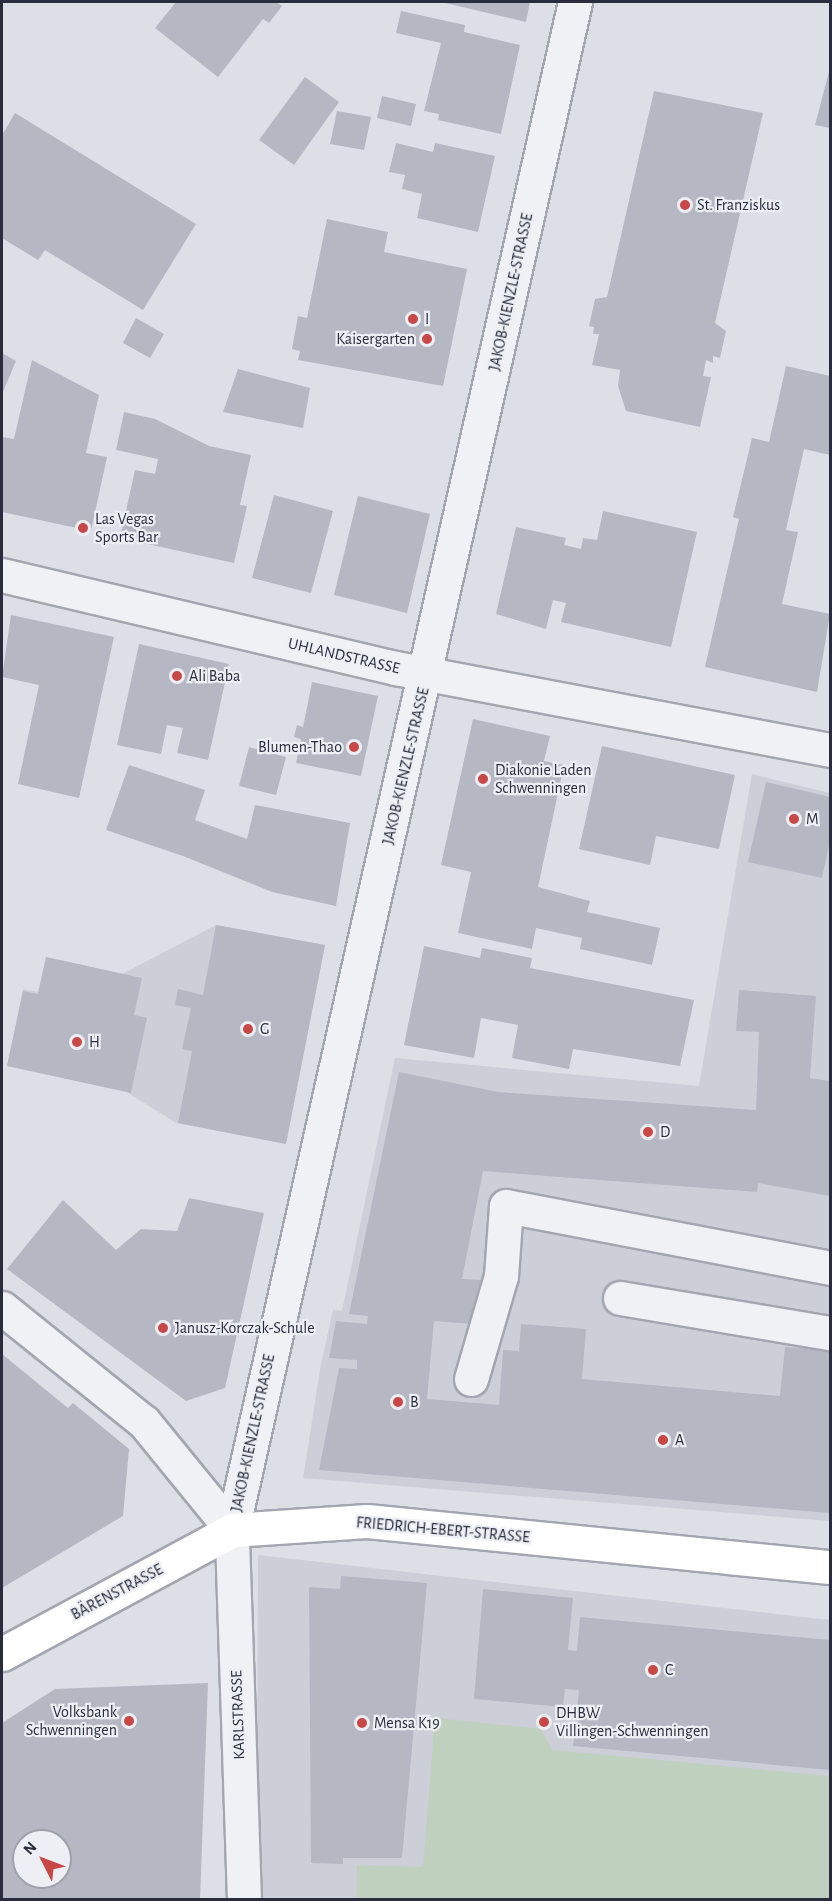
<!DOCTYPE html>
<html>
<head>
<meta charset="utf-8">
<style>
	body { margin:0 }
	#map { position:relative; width:832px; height:1901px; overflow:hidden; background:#dddfe6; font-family:"Alegreya Sans",sans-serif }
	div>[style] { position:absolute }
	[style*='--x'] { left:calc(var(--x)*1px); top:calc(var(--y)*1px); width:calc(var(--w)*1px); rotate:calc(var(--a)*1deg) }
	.built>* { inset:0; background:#ccced8 }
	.green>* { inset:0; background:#c0d0bf }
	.building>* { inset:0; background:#b5b8c3 }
	.roads { filter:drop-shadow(2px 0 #a3a6b0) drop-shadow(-2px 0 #a3a6b0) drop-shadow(0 2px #a3a6b0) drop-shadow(0 -2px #a3a6b0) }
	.minor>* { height:33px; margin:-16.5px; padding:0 16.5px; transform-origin:16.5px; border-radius:16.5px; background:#f0f1f5 }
	.major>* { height:33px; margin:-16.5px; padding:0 16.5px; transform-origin:16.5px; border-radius:16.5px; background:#fff }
	.dots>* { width:16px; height:16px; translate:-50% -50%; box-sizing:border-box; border:3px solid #edeff4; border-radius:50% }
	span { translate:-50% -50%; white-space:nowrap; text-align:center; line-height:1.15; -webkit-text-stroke:4.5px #edeff4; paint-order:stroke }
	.poi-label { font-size:16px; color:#282c3c }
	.left { translate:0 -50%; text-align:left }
	.right { translate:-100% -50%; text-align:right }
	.street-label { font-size:16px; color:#282c3c }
	.frame { position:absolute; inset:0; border:3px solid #282c3c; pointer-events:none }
	.north { position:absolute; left:12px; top:1829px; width:60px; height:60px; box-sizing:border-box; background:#edeff4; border:2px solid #9ea1aa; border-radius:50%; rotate:312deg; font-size:16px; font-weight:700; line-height:24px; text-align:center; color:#282c3c }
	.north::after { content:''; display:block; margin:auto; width:21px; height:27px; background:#c74847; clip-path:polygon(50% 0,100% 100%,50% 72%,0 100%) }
</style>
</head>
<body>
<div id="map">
	<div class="built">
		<i style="clip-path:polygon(752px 774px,830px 793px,830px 1521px,303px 1478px,321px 1364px,333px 1310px,342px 1311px,395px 1058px,699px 1086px)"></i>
		<i style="clip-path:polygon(216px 925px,325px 945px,286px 1144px,176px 1123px,125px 1091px,7px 1066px,23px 989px,38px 992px,46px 957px,122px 974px)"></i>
		<i style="clip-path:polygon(258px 1555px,830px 1620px,830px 1899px,262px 1899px,257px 1824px)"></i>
	</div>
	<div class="green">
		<i style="clip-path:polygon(435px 1718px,541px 1729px,552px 1750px,830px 1776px,830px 1899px,356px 1899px,357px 1865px,423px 1867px)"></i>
	</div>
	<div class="building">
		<i style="clip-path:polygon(176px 2px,276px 2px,282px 6px,269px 23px,263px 19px,218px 77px,155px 28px)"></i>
		<i style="clip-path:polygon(441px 2px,530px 2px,526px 22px)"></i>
		<i style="clip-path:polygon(401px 11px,465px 25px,464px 32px,520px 45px,501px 134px,438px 120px,439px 114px,424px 111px,441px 43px,396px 33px)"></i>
		<i style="clip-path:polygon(830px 68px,830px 128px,815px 125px)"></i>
		<i style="clip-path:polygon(305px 77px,339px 102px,294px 165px,259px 140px)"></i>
		<i style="clip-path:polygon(654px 91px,763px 113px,715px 323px,726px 331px,720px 358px,713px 356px,713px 363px,706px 360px,703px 376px,711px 377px,700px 427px,626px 411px,618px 386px,620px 370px,592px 365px,599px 334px,593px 334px,594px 327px,589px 326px,595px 299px,607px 297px)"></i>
		<i style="clip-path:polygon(382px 96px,416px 104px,411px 126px,377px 118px)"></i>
		<i style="clip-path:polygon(337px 111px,371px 117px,364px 150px,330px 144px)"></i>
		<i style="clip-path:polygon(15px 113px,196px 224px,143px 310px,45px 250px,38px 260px,2px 238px,2px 135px)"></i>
		<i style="clip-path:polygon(396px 143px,433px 152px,435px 143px,495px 156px,478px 232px,417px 218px,422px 194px,402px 189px,405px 175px,389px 172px)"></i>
		<i style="clip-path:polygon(327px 219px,388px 232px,384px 252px,467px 269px,443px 386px,298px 360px,300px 351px,292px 349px,298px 316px,307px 318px)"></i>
		<i style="clip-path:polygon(136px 318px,164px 334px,150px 358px,123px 343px)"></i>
		<i style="clip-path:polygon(2px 353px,16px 361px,2px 394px)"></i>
		<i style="clip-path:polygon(32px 360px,99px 395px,86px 453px,107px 457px,91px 531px,2px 512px,2px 437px,14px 439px)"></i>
		<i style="clip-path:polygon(786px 366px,830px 376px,830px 455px,804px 449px,786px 530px,798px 532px,782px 604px,830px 614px,817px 692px,705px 667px,739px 519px,733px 517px,752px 438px,769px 442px)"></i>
		<i style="clip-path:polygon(238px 369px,310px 388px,303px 428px,223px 412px)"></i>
		<i style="clip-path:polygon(124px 412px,155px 419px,209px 446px,251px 455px,240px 505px,247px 506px,234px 563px,120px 538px,135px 470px,155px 474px,158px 459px,116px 450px)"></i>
		<i style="clip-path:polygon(274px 495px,333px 511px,311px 593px,252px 578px)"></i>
		<i style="clip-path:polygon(358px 496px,430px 514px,407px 613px,334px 595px)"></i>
		<i style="clip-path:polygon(603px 511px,697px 532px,671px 647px,561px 622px,566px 603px,553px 600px,546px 629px,496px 614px,516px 527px,566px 538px,564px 545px,581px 549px,583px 538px,597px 540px)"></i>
		<i style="clip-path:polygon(11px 615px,114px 637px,79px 798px,18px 784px,39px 685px,2px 677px)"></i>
		<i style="clip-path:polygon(139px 644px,229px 664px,208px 760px,177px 753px,183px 728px,167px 725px,161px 754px,117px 745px)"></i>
		<i style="clip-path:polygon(312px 682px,378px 696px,361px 776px,296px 763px,301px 739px,294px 737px,297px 725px,303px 727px)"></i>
		<i style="clip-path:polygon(473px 719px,550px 736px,544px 761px,564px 765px,538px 887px,590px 901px,587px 912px,660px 928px,652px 965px,580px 949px,582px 938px,536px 928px,532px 949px,458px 933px,471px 872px,441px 865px)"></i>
		<i style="clip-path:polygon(602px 746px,735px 775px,719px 849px,656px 836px,650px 865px,579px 849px)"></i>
		<i style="clip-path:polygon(249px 747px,286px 757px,276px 795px,239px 786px)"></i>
		<i style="clip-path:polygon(129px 765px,205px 790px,195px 820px,247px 839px,255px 805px,350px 823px,336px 906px,272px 892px,183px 856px,106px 830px)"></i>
		<i style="clip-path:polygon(766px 782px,830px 797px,830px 841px,822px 878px,748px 862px)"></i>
		<i style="clip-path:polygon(216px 925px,325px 945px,286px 1144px,178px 1123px,192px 1051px,182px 1049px,191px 1008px,175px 1005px,178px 989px,203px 995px)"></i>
		<i style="clip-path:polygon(424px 946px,480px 958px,482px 948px,532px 958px,530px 968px,694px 1000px,680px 1066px,573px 1049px,569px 1069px,512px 1058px,518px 1025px,481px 1018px,474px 1058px,404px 1045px)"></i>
		<i style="clip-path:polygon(46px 957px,142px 978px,134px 1015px,147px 1018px,131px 1093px,7px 1066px,23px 991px,38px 994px)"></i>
		<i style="clip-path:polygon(739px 990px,816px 996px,810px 1078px,830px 1081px,830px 1196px,758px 1183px,757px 1192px,483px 1171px,462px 1279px,481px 1280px,472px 1324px,434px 1321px,427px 1399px,499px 1405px,503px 1350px,519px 1351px,521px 1324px,586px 1329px,582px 1379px,780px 1396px,785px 1347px,830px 1350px,830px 1513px,319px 1470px,339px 1368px,357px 1369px,357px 1360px,329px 1358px,336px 1321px,367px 1324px,368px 1316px,349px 1314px,399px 1072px,498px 1092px,756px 1110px,759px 1032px,736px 1031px)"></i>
		<i style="clip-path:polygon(189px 1198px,264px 1213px,225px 1388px,186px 1401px,7px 1269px,63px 1200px,116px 1250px,141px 1229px,177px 1231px)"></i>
		<i style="clip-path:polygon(2px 1354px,68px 1408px,73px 1403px,129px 1449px,123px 1516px,2px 1588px)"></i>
		<i style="clip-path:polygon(341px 1576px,427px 1583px,402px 1858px,343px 1858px,343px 1864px,311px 1863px,309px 1587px,340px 1589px)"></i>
		<i style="clip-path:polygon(483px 1589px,573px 1598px,568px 1650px,577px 1651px,580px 1617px,830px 1640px,830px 1770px,573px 1746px,579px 1690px,565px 1689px,563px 1707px,474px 1699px)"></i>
		<i style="clip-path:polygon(evenodd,208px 1683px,200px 1900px,2px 1900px,2px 1723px,55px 1689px,208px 1683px,24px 1841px,60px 1841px,60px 1877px,24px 1877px,24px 1841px)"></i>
	</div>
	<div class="roads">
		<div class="minor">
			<i style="--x:2;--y:575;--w:405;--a:13.3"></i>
			<i style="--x:396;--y:668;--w:442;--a:10.7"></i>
			<i style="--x:620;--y:1298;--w:213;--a:9.5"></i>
			<i style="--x:2;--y:1308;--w:182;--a:38.8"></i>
			<i style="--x:144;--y:1422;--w:139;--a:50.8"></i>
			<i style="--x:471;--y:1379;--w:107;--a:-73.8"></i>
			<i style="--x:501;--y:1276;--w:70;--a:-85.9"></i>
			<i style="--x:506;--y:1206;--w:330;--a:10.8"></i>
			<i style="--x:244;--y:1900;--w:370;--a:-91.9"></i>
			<i style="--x:232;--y:1530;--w:1566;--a:-77.35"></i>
		</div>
		<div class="major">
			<i style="--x:2;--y:1654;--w:261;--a:-28.3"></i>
			<i style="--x:232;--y:1530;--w:135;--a:-3.8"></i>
			<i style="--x:367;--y:1521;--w:465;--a:5.7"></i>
		</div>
	</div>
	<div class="dots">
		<i style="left:685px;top:205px;background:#c74847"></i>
		<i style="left:413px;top:319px;background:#c74847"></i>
		<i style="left:427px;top:339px;background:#c74847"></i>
		<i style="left:83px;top:528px;background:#c74847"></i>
		<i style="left:177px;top:676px;background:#c74847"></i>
		<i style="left:354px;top:747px;background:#c74847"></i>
		<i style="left:483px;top:779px;background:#c74847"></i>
		<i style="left:794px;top:819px;background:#c74847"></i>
		<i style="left:248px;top:1029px;background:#c74847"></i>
		<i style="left:77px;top:1042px;background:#c74847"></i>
		<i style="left:648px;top:1132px;background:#c74847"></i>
		<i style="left:163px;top:1328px;background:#c74847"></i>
		<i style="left:398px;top:1402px;background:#c74847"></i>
		<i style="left:663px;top:1440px;background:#c74847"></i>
		<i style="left:653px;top:1670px;background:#c74847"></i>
		<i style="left:129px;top:1721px;background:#c74847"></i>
		<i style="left:544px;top:1722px;background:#c74847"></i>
		<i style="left:362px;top:1723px;background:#c74847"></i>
	</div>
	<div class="poi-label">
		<span class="left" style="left:697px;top:205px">St. Franziskus</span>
		<span class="left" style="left:425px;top:319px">I</span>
		<span class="right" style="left:415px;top:339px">Kaisergarten</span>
		<span class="left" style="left:95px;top:528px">Las Vegas<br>Sports Bar</span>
		<span class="left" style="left:189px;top:676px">Ali Baba</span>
		<span class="right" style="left:342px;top:747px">Blumen-Thao</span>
		<span class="left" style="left:495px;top:779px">Diakonie Laden<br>Schwenningen</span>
		<span class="left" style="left:806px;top:819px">M</span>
		<span class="left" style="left:260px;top:1029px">G</span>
		<span class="left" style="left:89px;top:1042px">H</span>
		<span class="left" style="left:660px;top:1132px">D</span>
		<span class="left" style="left:175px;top:1328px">Janusz-Korczak-Schule</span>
		<span class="left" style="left:410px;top:1402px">B</span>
		<span class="left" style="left:675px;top:1440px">A</span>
		<span class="left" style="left:665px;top:1670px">C</span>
		<span class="right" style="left:117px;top:1721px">Volksbank<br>Schwenningen</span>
		<span class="left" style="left:556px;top:1722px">DHBW<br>Villingen-Schwenningen</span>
		<span class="left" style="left:374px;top:1723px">Mensa K19</span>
	</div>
	<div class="street-label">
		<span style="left:511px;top:292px;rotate:-78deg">JAKOB-KIENZLE-STRASSE</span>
		<span style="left:344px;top:656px;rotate:13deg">UHLANDSTRASSE</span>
		<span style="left:406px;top:766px;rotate:-77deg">JAKOB-KIENZLE-STRASSE</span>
		<span style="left:253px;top:1433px;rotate:-78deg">JAKOB-KIENZLE-STRASSE</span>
		<span style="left:443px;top:1530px;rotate:5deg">FRIEDRICH-EBERT-STRASSE</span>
		<span style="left:117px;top:1592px;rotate:-28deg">BÄRENSTRASSE</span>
		<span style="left:238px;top:1715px;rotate:-92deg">KARLSTRASSE</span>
	</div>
	<div class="frame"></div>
	<div class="north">N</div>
</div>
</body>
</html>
